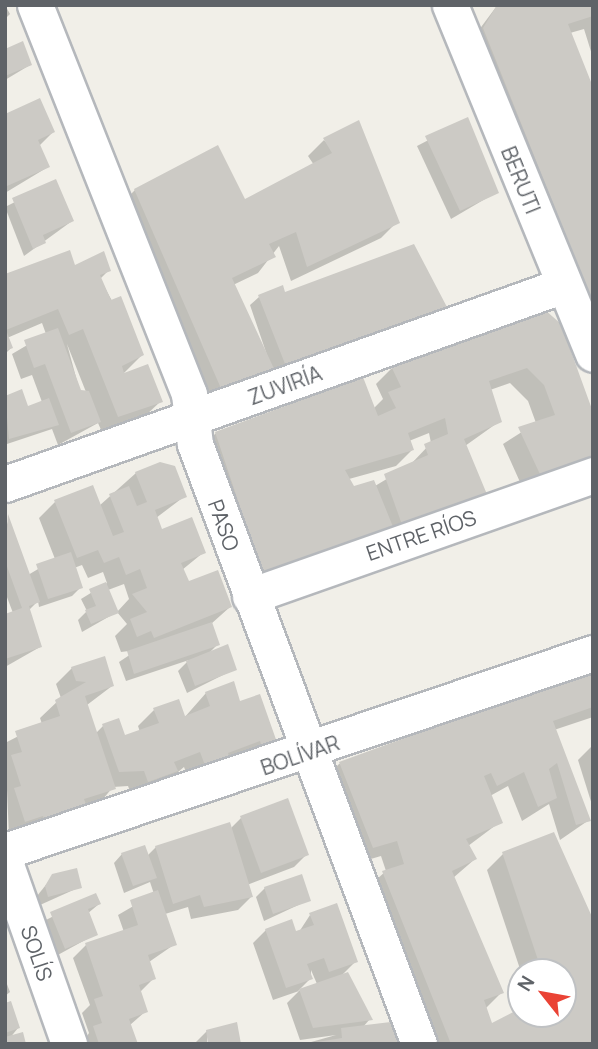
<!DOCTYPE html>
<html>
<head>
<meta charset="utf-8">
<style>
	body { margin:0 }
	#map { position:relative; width:598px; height:1049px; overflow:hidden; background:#f1efe8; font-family:Manrope,sans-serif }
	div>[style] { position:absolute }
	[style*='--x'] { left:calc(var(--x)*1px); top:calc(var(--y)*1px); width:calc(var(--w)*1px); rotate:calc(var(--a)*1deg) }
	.shadow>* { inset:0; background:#0003 }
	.building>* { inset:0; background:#cccac5 }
	.roads { filter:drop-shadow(2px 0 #b5b8bc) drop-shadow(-2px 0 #b5b8bc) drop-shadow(0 2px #b5b8bc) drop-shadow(0 -2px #b5b8bc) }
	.minor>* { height:35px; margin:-17.5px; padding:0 17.5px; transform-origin:17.5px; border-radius:17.5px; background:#fff }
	span { translate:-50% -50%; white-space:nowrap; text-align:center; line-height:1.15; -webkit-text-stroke:6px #fff; paint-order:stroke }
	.street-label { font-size:21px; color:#5f6368 }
	.frame { position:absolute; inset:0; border:7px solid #5f6368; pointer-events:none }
	.north { position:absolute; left:507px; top:958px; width:70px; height:70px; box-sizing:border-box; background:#fff; border:2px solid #bfc1c3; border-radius:50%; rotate:301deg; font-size:19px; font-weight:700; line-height:28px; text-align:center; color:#5f6368 }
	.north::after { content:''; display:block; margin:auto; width:24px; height:32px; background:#ea4335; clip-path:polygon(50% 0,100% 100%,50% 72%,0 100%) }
</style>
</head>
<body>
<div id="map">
	<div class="shadow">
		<i style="clip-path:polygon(5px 5px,10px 14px,5px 19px)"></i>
		<i style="clip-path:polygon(593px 5px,593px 58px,584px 29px,570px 33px,593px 135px,593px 358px,467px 46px,496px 7px)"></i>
		<i style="clip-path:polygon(5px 51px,30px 65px,5px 80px)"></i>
		<i style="clip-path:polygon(5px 115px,53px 132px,39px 146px,48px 167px,5px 193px)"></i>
		<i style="clip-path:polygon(467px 120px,497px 192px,451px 219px,417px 146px)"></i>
		<i style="clip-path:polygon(324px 140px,397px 222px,381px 238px,291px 281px,279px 246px,258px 273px,233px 285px,270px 364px,250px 305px,259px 297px,285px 296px,430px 325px,210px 404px,119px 206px,135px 190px,245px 202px,314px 165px,308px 156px)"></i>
		<i style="clip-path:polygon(55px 182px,72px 221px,24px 256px,5px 207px)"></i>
		<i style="clip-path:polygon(evenodd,74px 267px,109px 270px,100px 279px,142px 355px,120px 377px,161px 401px,144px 417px,102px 432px,98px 423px,58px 445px,52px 429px,7px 444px,5px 458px,5px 398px,27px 408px,42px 402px,32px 375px,21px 379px,12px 354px,46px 334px,42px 323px,7px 338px,11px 348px,5px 354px,5px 276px,74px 267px,67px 344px,86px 392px,80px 392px,67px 344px)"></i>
		<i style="clip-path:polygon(evenodd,544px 311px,593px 417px,528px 500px,503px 444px,536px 423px,528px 401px,510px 383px,490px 390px,500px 421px,465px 446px,489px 504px,251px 602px,200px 450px,216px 433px,373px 409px,383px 399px,376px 384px,392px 368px,544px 311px,429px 433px,431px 443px,410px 465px,375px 486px,354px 488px,349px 479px,396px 466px,412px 450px,409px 441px,429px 433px)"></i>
		<i style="clip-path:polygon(evenodd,136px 473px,185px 496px,156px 518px,161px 531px,204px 552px,182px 570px,188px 584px,230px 607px,211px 624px,218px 644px,208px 654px,235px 669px,187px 693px,178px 671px,189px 660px,126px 681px,119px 662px,137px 650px,121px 652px,115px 636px,127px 624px,117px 612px,82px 632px,78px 620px,87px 611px,81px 599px,107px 583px,103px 572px,88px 578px,82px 565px,74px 568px,81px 587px,72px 596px,39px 607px,38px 601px,28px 611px,40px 647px,5px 667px,5px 615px,13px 613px,5px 592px,5px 517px,28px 575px,55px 559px,39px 518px,55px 502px,99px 506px,136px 473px,124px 584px,129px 599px,117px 612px,108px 590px,124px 584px)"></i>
		<i style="clip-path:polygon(72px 668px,112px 686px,87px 705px,96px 733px,103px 726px,124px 738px,140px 732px,138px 726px,154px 710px,184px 718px,206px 693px,239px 703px,277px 747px,193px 791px,184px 767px,160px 787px,132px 797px,128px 786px,113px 787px,98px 805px,9px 837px,5px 743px,42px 724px,40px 718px,61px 698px,56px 684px)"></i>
		<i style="clip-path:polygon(593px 671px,593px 717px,554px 730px,589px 820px,560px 840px,549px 804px,522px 821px,508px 786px,490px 796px,500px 822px,468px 846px,475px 859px,453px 878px,501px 993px,485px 1009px,491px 1025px,521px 1010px,563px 1014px,563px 972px,521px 972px,487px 870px,503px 854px,593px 923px,593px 1044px,434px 1044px,367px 888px,386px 871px,381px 856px,357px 863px,323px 780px,339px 764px)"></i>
		<i style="clip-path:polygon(593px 745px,593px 808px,578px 760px)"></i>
		<i style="clip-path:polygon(241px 818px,307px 854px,294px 867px,247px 885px,251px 897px,238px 910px,191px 919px,188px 907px,165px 914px,175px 944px,149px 962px,154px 978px,140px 992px,146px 1011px,130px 1025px,136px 1044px,82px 1044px,89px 1033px,82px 1013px,90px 1005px,73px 958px,86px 945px,124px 932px,118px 915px,154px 894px,150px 882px,124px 893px,114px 863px,122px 854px,147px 856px,156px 847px,230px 829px)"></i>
		<i style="clip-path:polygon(53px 876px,80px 887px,40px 905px,37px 896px)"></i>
		<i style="clip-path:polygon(265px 888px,309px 900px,264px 921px,256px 897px)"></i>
		<i style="clip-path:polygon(95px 895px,99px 904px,87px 914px,96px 934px,56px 956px,42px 922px)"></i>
		<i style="clip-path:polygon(evenodd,310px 915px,356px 961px,341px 976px,370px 1019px,363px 1027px,400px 1044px,304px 1044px,336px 1035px,300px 1040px,287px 1003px,299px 991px,273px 1000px,253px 943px,266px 930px,299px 932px,310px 915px,311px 970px,317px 984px,298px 991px,311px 978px,311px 970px)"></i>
		<i style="clip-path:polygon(5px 979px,10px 992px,5px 996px)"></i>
		<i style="clip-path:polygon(5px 1005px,18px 1028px,5px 1044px)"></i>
		<i style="clip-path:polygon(207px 1031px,207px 1044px,194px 1044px)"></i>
	</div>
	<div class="building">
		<i style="clip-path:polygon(593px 5px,593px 16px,568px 24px,593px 87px,593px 303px,483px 28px,497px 5px)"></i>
		<i style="clip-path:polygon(23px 41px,32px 65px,5px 76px,5px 49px)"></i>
		<i style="clip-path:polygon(40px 98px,55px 132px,38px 140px,50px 167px,7px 186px,5px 114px)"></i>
		<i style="clip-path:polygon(468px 117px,499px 193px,460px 211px,425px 136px)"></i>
		<i style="clip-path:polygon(359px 120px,400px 223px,307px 267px,296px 232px,269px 244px,276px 257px,232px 278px,276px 373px,223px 393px,134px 189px,218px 145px,245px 199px,332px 153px,323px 138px)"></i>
		<i style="clip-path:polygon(56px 179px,74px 221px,43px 235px,46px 243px,33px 249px,12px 198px)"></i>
		<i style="clip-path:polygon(414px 244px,448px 309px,287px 369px,258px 295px,283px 285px,285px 292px)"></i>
		<i style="clip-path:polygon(70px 250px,75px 265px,104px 251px,111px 271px,100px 275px,111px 300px,121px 296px,144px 355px,122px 366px,124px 373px,148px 364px,163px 402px,118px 417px,83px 329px,69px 335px,58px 309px,6px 330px,13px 348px,5px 351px,5px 274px)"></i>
		<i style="clip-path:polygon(544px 309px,561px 324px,593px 412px,593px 467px,545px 485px,518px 427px,555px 415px,544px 385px,527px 368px,489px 381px,502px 422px,464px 439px,491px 504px,406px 536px,384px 474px,428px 455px,424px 444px,448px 434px,445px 418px,408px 433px,414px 450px,345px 470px,354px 486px,374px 480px,398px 539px,267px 587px,215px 432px,363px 377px,378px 416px,396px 408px,388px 392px,401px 387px,391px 366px)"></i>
		<i style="clip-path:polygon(58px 328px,81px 390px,89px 391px,101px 422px,71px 433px,45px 364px,34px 368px,24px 340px)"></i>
		<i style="clip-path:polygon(22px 389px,28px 406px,49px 398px,59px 425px,9px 439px,5px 396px)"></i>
		<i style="clip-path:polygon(160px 462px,175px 466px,187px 497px,155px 510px,162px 529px,192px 517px,206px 553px,181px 563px,189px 581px,218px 570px,232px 607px,154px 638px,151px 631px,137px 637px,130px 619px,147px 612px,132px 594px,147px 588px,140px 569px,126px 575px,119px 557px,104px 563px,98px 550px,77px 558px,54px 500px,93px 485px,113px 536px,124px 532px,109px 494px,129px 486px,137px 506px,147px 502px,135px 472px)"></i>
		<i style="clip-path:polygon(8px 514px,40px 602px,29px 606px,42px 647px,5px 659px,5px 614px,22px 608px,5px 561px)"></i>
		<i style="clip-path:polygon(71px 552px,83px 588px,48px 599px,36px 564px)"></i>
		<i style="clip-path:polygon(106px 582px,119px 613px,91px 624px,85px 610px,96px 606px,89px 589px)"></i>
		<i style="clip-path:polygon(212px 622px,220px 645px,134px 674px,127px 651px)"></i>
		<i style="clip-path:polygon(228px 644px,237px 670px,195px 686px,186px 661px)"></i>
		<i style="clip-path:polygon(105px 656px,114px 686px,85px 696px,116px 789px,84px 799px,90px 815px,48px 829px,43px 816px,25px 822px,14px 788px,21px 786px,11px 755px,22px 752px,15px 731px,60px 716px,55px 700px,86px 682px,76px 681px,71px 667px)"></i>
		<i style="clip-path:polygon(593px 669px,593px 707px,553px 721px,591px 821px,576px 825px,557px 763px,549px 769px,557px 798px,538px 807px,524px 772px,497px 786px,491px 773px,484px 776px,503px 823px,466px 839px,477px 859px,452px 871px,504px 993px,484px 1000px,492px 1023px,521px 1008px,521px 1014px,563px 1014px,563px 972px,542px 972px,502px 852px,554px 832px,593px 919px,593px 1044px,451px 1044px,382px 871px,404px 864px,397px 841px,373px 848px,339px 762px)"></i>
		<i style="clip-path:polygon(234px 681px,240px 701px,260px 694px,279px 748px,266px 760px,260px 741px,228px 753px,233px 767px,209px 776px,200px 752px,174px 762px,178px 771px,148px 782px,144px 771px,119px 772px,102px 724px,119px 718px,125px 735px,159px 723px,153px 708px,179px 699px,185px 716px,210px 706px,205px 692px)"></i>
		<i style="clip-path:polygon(288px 798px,309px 855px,261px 873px,240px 816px)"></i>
		<i style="clip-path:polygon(230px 822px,253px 897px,204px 907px,200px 895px,173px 904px,155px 846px)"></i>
		<i style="clip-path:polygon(145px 845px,157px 878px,133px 886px,121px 853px)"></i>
		<i style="clip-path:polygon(77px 868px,82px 888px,48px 897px,45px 886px,52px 874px)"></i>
		<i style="clip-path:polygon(302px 874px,311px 901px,273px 914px,264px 887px)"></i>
		<i style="clip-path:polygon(158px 890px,177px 945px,148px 955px,156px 979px,139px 985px,148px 1012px,129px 1019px,138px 1044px,99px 1044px,93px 1026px,102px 1023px,94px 999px,103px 996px,85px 943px,138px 925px,130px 900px)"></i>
		<i style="clip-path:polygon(96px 893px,101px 904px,88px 909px,98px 935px,65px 949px,50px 912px)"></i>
		<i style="clip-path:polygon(337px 903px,358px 962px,329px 972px,324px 958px,307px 964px,313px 979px,286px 988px,265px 929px,292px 919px,296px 931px,314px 925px,309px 913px)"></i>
		<i style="clip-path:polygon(348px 972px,373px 1020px,313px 1028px,299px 989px)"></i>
		<i style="clip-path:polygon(11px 1001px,20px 1028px,5px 1033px,5px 1003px)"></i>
		<i style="clip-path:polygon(399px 1021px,402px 1044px,304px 1044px,342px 1038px,341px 1028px)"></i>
		<i style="clip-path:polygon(237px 1022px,241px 1044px,208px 1044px,206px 1030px)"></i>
		<i style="clip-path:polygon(23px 1032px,26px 1044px,5px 1044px,5px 1037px)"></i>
	</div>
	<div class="roads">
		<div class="minor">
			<i style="--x:35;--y:5;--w:418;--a:68.4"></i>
			<i style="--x:189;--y:394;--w:50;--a:83.2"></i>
			<i style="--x:195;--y:444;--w:640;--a:69.53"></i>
			<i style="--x:450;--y:5;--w:377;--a:67.7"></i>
			<i style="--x:5;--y:484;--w:593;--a:-19.6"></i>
			<i style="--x:250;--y:596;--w:364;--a:-19.4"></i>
			<i style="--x:5;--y:851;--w:620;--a:-18.61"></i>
			<i style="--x:5;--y:862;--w:193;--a:70.6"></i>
		</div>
	</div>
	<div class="street-label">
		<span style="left:521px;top:180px;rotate:68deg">BERUTI</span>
		<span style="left:285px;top:385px;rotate:-20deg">ZUVIRÍA</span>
		<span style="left:224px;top:525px;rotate:70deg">PASO</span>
		<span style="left:421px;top:535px;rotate:-19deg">ENTRE RÍOS</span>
		<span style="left:300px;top:755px;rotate:-19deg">BOLÍVAR</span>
		<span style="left:37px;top:953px;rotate:71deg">SOLÍS</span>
	</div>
	<div class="frame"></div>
	<div class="north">N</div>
</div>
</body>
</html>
